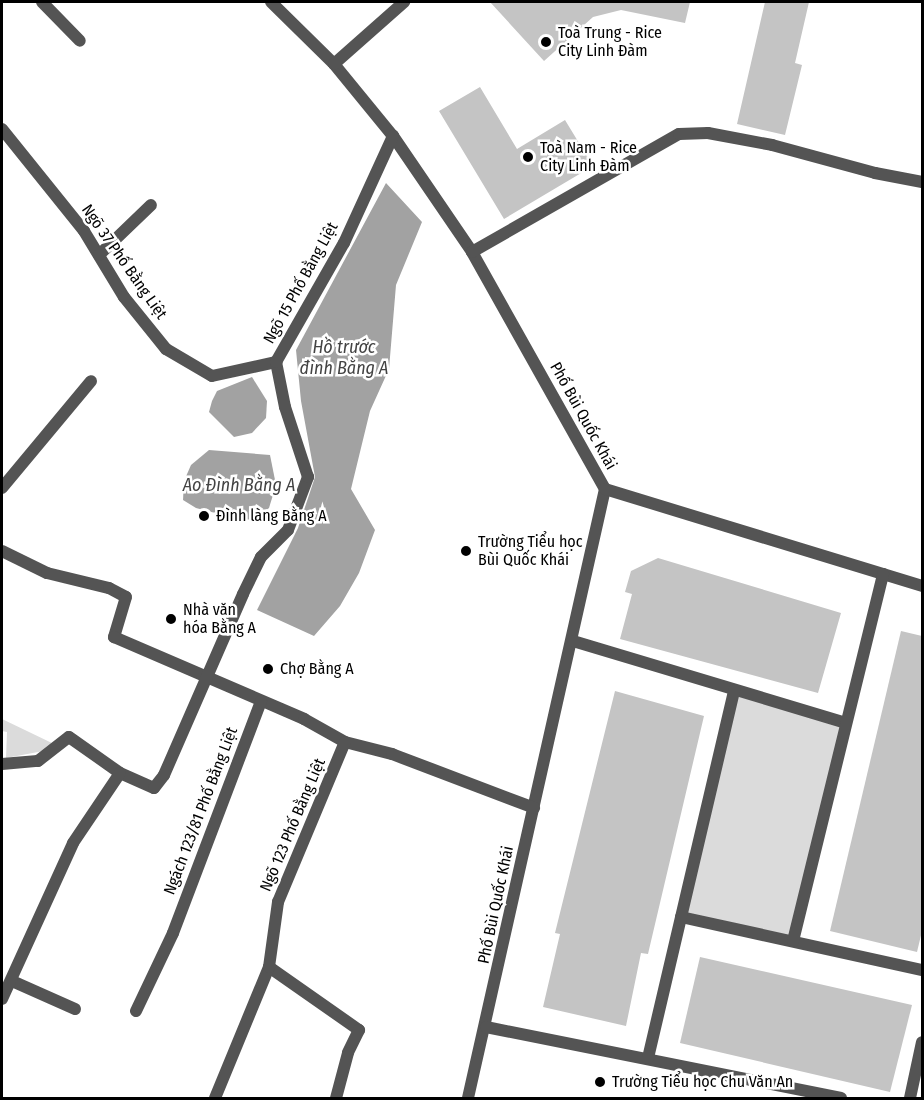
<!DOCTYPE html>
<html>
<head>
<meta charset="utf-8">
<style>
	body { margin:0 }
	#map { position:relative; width:924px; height:1100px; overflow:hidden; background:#fff; font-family:"Fira Sans Condensed",sans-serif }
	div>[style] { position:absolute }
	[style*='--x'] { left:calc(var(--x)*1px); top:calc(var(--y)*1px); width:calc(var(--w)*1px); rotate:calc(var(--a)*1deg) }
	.green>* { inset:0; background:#dbdbdb }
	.water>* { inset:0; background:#a2a2a2 }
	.building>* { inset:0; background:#c4c4c4 }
	.street>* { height:12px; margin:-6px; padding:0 6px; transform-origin:6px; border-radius:6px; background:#545454 }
	.dots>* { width:16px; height:16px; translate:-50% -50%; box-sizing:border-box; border:3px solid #fff; border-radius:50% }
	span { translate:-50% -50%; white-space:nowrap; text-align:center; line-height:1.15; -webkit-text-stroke:5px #fff; paint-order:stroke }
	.poi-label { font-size:16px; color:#000 }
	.left { translate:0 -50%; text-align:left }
	.street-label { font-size:16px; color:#000 }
	.water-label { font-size:18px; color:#434343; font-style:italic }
	.frame { position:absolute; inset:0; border:3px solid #000; pointer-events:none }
</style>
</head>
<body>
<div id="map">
	<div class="green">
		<i style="clip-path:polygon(734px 690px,846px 723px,793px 941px,681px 917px)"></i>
		<i style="clip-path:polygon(2px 719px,54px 744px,54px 749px,6px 758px,7px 732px,2px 731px)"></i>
	</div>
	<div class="water">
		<i style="clip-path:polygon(386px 183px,422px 222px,396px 285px,389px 369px,370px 411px,351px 489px,375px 530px,359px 573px,340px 606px,314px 636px,257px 610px,298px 528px,315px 477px,301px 401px,296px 350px)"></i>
		<i style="clip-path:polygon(252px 377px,267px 401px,266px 418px,252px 433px,234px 437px,209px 412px,212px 401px,217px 391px)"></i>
		<i style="clip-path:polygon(209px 450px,270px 455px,276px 485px,269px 508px,254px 519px,242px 520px,196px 508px,183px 500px,184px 481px,191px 465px)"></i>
	</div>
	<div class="building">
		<i style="clip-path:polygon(490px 2px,690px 2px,685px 23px,621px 10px,593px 17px,544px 61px)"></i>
		<i style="clip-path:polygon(765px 2px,809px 2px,795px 63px,802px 65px,785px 135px,737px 124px)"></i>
		<i style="clip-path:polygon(480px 87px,517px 149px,565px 120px,593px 166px,504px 219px,439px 111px)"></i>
		<i style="clip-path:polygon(658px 558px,841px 613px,818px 693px,620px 639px,632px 594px,625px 592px,631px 571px)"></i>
		<i style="clip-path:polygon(901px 631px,922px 636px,922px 931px,917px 952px,830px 931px)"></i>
		<i style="clip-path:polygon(615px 691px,704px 716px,648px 954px,641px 953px,626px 1026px,543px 1007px,560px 934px,555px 933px)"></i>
		<i style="clip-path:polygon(700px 957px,912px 1005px,890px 1092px,680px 1043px)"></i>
	</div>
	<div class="street">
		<i style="--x:42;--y:2;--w:54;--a:45.7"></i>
		<i style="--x:271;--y:2;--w:88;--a:44.5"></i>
		<i style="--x:334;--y:64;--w:93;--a:50.7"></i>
		<i style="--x:393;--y:136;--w:140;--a:55.7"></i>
		<i style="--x:472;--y:252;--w:272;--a:60.7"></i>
		<i style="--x:605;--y:489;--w:624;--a:102.68"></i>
		<i style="--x:334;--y:64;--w:94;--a:-41.5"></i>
		<i style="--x:2;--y:129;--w:131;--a:51.2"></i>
		<i style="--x:84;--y:231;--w:77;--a:58.8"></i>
		<i style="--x:124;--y:297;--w:67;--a:51.1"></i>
		<i style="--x:166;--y:349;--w:53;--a:30.4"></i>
		<i style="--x:212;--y:376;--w:66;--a:-12.3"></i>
		<i style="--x:472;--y:252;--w:238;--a:-29.7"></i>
		<i style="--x:679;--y:134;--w:29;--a:-2"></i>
		<i style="--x:708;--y:133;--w:65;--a:10.6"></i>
		<i style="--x:772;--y:145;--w:107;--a:15.2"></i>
		<i style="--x:875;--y:173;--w:48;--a:10.8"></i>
		<i style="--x:99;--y:255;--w:72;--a:-43.9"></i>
		<i style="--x:2;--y:488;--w:139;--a:-50.2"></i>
		<i style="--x:605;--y:489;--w:332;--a:17"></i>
		<i style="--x:2;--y:551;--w:50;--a:26.1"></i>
		<i style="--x:47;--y:573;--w:64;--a:13.6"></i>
		<i style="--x:109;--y:588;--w:19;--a:28"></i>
		<i style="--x:126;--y:597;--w:42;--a:106.7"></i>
		<i style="--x:114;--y:637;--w:207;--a:23.3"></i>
		<i style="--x:304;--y:719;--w:47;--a:29.3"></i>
		<i style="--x:345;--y:742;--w:49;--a:14.3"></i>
		<i style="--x:392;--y:754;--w:152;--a:20.8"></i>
		<i style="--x:573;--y:641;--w:285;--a:16.7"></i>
		<i style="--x:2;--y:764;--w:36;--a:-5"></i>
		<i style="--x:38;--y:761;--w:39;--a:-38"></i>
		<i style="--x:69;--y:737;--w:62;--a:35.2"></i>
		<i style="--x:120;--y:773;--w:37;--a:24"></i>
		<i style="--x:154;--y:788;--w:16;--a:-52"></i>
		<i style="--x:164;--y:775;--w:197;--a:-66.4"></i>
		<i style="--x:243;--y:594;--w:41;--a:-64.1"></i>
		<i style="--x:261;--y:557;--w:38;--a:-45"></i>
		<i style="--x:288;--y:530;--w:57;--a:-69.3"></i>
		<i style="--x:308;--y:477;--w:74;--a:-108.2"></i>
		<i style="--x:285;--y:407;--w:46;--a:-101.3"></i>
		<i style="--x:276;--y:362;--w:137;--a:-60.3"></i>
		<i style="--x:344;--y:243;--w:118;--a:-65.4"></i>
		<i style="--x:681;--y:917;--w:247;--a:12.4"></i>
		<i style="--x:793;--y:941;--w:378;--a:-76.2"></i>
		<i style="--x:269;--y:967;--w:110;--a:35"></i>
		<i style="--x:359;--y:1030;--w:25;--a:116"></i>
		<i style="--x:348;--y:1053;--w:47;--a:104.9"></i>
		<i style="--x:12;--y:981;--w:69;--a:24"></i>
		<i style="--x:2;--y:999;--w:171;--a:-65.5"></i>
		<i style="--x:73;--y:843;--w:84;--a:-56.1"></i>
		<i style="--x:136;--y:1011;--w:86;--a:-64.6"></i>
		<i style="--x:173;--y:933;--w:248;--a:-69.2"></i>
		<i style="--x:486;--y:1027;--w:362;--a:11.3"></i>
		<i style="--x:648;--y:1058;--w:378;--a:-76.8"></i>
		<i style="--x:215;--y:1098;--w:142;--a:-67.6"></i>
		<i style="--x:269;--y:967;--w:66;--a:-82.1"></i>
		<i style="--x:278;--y:902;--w:173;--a:-67.3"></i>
		<i style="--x:910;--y:1098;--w:57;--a:-77.9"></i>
	</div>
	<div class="dots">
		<i style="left:546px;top:42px;background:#000"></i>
		<i style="left:528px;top:157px;background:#000"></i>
		<i style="left:204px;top:516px;background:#000"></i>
		<i style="left:466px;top:551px;background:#000"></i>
		<i style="left:171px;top:619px;background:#000"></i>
		<i style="left:268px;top:669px;background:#000"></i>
		<i style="left:600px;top:1082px;background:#000"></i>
	</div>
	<div class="poi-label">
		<span class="left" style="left:558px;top:42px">Toà Trung - Rice<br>City Linh Đàm</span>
		<span class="left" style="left:540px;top:157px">Toà Nam - Rice<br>City Linh Đàm</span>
		<span class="left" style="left:216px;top:516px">Đình làng Bằng A</span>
		<span class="left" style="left:478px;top:551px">Trường Tiểu học<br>Bùi Quốc Khái</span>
		<span class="left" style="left:183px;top:619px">Nhà văn<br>hóa Bằng A</span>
		<span class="left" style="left:280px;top:669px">Chợ Bằng A</span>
		<span class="left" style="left:612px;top:1082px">Trường Tiểu học Chu Văn An</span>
	</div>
	<div class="street-label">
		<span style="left:124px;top:262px;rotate:55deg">Ngõ 37 Phố Bằng Liệt</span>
		<span style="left:301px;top:283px;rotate:-61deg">Ngõ 15 Phố Bằng Liệt</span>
		<span style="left:583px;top:416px;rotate:61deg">Phố Bùi Quốc Khái</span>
		<span style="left:201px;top:811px;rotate:-69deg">Ngách 123/81 Phố Bằng Liệt</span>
		<span style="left:293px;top:825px;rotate:-67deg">Ngõ 123 Phố Bằng Liệt</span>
		<span style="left:496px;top:905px;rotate:-78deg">Phố Bùi Quốc Khái</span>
	</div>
	<div class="water-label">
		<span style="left:344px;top:358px">Hồ trước<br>đình Bằng A</span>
		<span style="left:239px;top:485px">Ao Đình Bằng A</span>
	</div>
	<div class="frame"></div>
</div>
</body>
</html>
